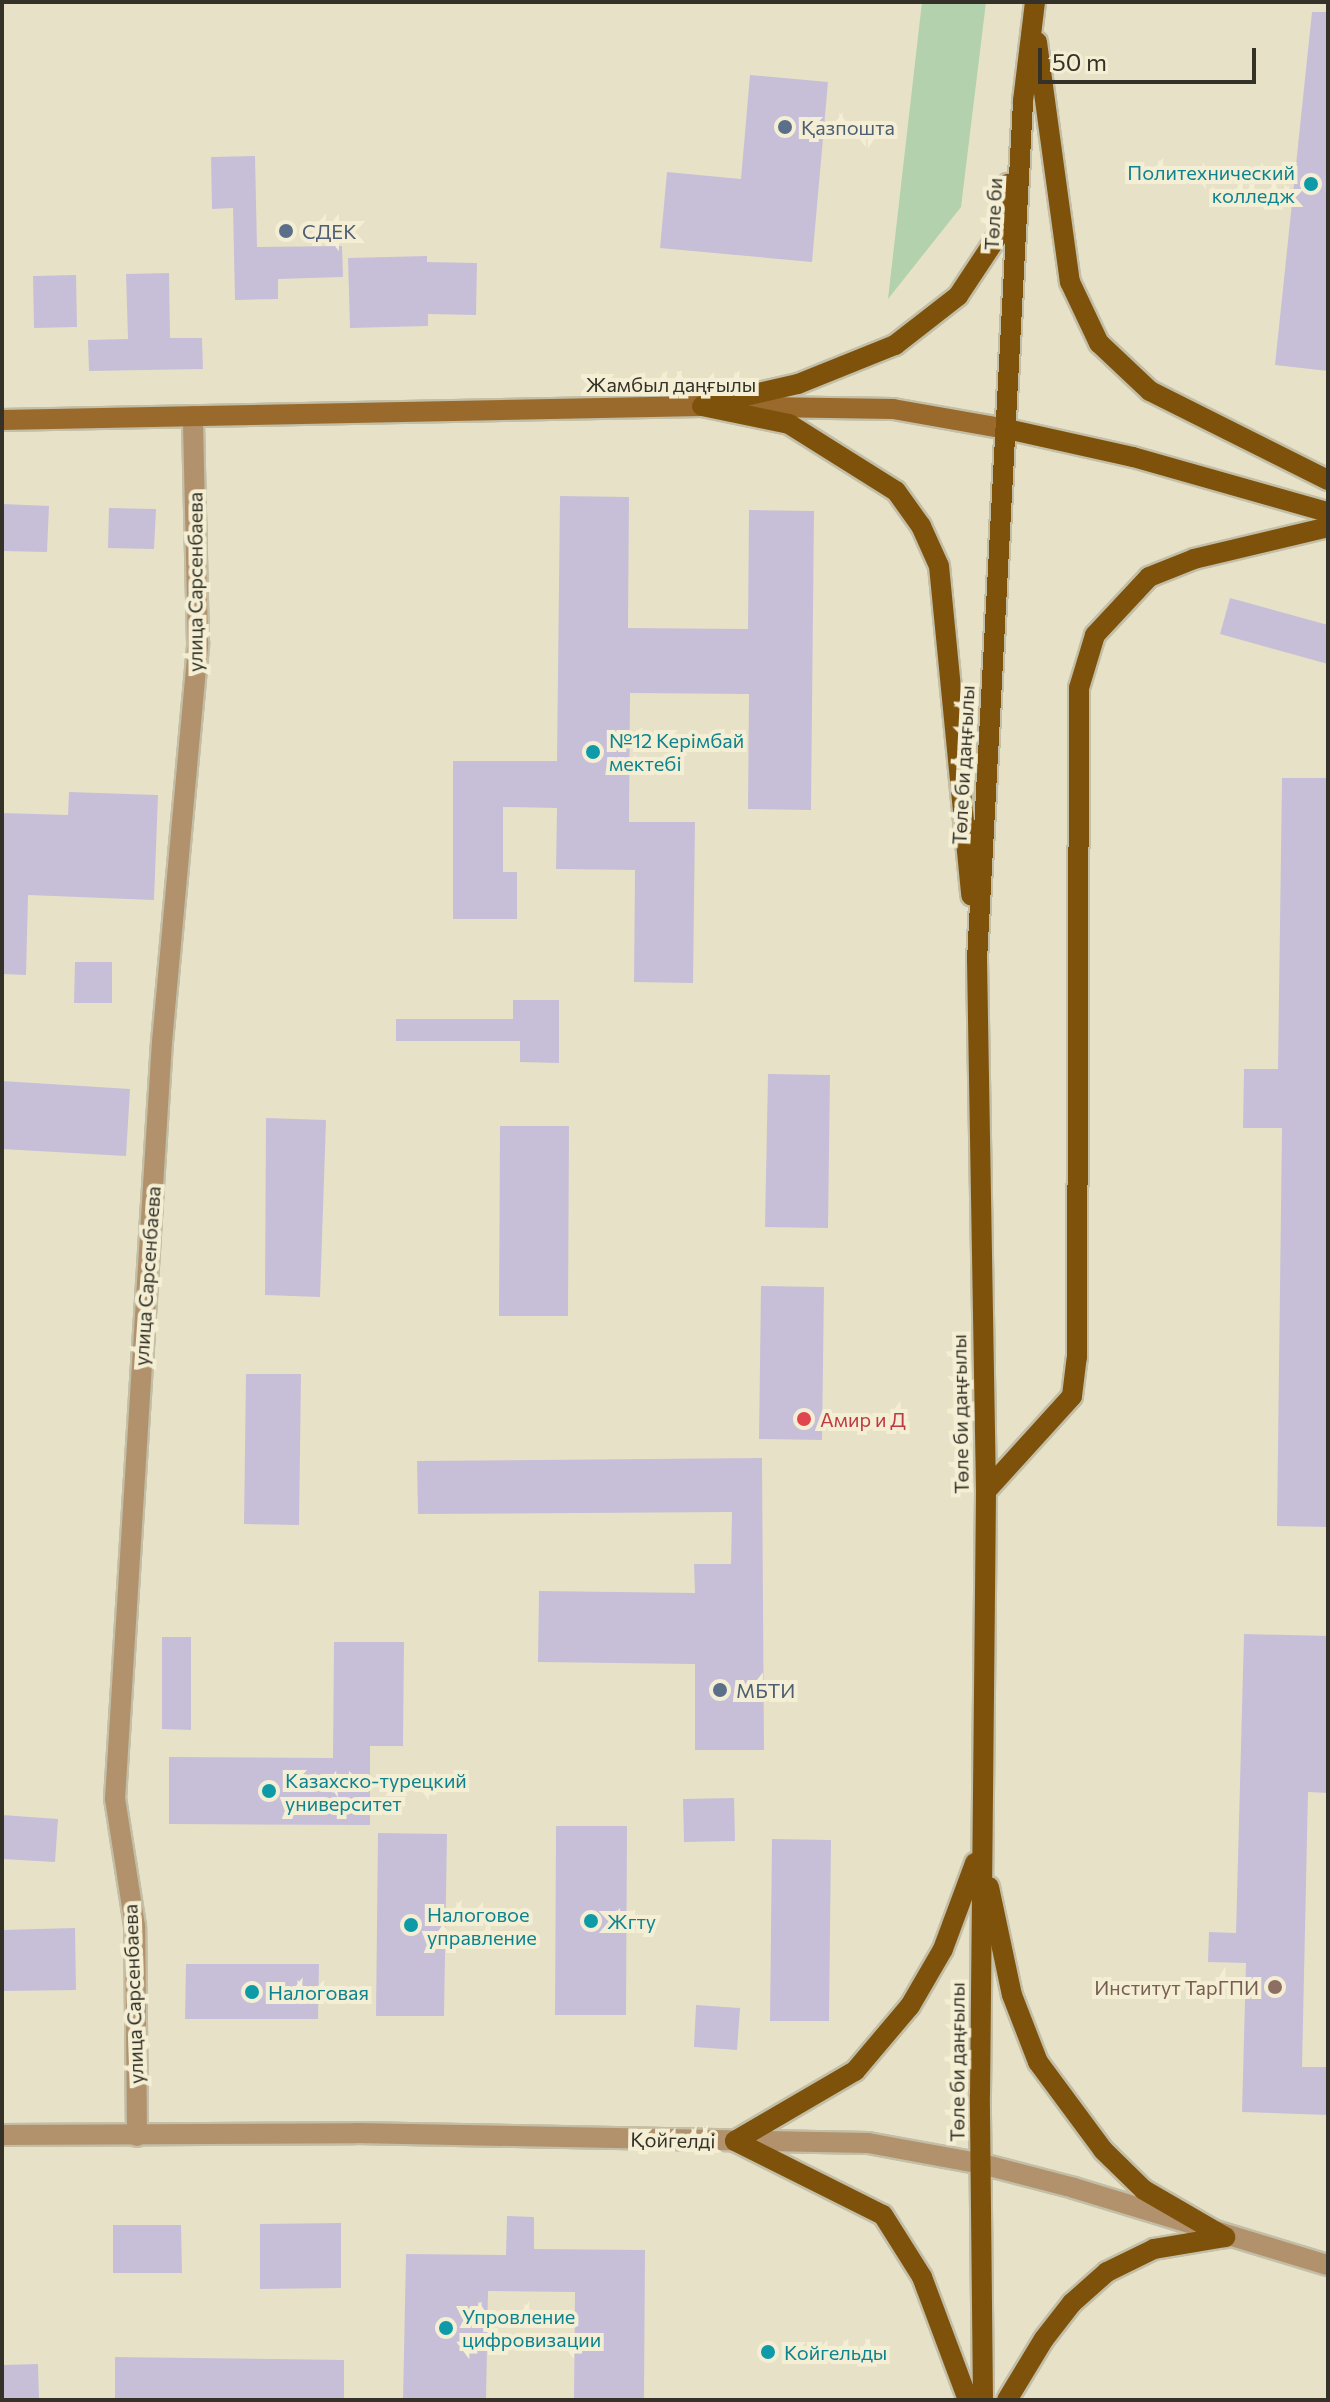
<!DOCTYPE html>
<html>
<head>
<meta charset="utf-8">
<style>
	body { margin:0 }
	#map { position:relative; width:1330px; height:2402px; overflow:hidden; background:#e7e2c7; font-family:Commissioner,sans-serif }
	div>[style] { position:absolute }
	[style*='--x'] { left:calc(var(--x)*1px); top:calc(var(--y)*1px); width:calc(var(--w)*1px); rotate:calc(var(--a)*1deg) }
	.green>* { inset:0; background:#b2d1ac }
	.building>* { inset:0; background:#c7bfd8 }
	.roads { filter:drop-shadow(2px 0 #c3bfa7) drop-shadow(-2px 0 #c3bfa7) drop-shadow(0 2px #c3bfa7) drop-shadow(0 -2px #c3bfa7) }
	.minor>* { height:20px; margin:-10px; padding:0 10px; transform-origin:10px; border-radius:10px; background:#b2926c }
	.tertiary>* { height:20px; margin:-10px; padding:0 10px; transform-origin:10px; border-radius:10px; background:#b2926c }
	.secondary>* { height:20px; margin:-10px; padding:0 10px; transform-origin:10px; border-radius:10px; background:#9a6a2c }
	.primary>* { height:20px; margin:-10px; padding:0 10px; transform-origin:10px; border-radius:10px; background:#7f520b }
	.dots>* { width:22px; height:22px; translate:-50% -50%; box-sizing:border-box; border:4px solid #f4efd4; border-radius:50% }
	span { translate:-50% -50%; white-space:nowrap; text-align:center; line-height:1.15; -webkit-text-stroke:8px #f4efd4; paint-order:stroke }
	.service-label { font-size:20px; color:#4e5e75 }
	.left { translate:0 -50%; text-align:left }
	.culture-label { font-size:20px; color:#0d838f }
	.right { translate:-100% -50%; text-align:right }
	.street-label { font-size:20px; color:#343228 }
	.health-label { font-size:20px; color:#be3a42 }
	.education-label { font-size:20px; color:#785e54 }
	.frame { position:absolute; inset:0; border:4px solid #343228; pointer-events:none }
	.scale { position:absolute; left:1038px; top:48px; width:218px; height:36px; box-sizing:border-box; border:4px solid #343228; border-top:0; padding-left:10px; font-size:24px; line-height:28px; white-space:nowrap; color:#343228; -webkit-text-stroke:6px #f4efd4; paint-order:stroke }
</style>
</head>
<body>
<div id="map">
	<div class="green">
		<i style="clip-path:polygon(922px 2px,986px 2px,961px 207px,888px 299px)"></i>
	</div>
	<div class="building">
		<i style="clip-path:polygon(1312px 12px,1328px 12px,1328px 371px,1275px 365px)"></i>
		<i style="clip-path:polygon(750px 75px,828px 82px,812px 262px,660px 248px,667px 172px,741px 179px)"></i>
		<i style="clip-path:polygon(255px 156px,257px 247px,342px 246px,343px 277px,278px 279px,278px 299px,235px 300px,233px 208px,212px 209px,211px 157px)"></i>
		<i style="clip-path:polygon(427px 256px,427px 262px,477px 263px,476px 315px,428px 314px,428px 326px,350px 328px,348px 258px)"></i>
		<i style="clip-path:polygon(169px 273px,170px 338px,202px 338px,203px 369px,89px 371px,88px 340px,128px 339px,126px 274px)"></i>
		<i style="clip-path:polygon(76px 275px,77px 327px,34px 328px,33px 276px)"></i>
		<i style="clip-path:polygon(560px 496px,629px 497px,628px 628px,748px 629px,749px 510px,814px 511px,811px 810px,748px 809px,749px 694px,630px 693px,629px 822px,695px 822px,693px 983px,634px 982px,635px 870px,556px 869px,557px 808px,503px 807px,503px 872px,517px 872px,517px 919px,453px 919px,453px 761px,557px 761px)"></i>
		<i style="clip-path:polygon(2px 504px,49px 506px,47px 552px,2px 551px)"></i>
		<i style="clip-path:polygon(109px 508px,156px 509px,154px 549px,108px 548px)"></i>
		<i style="clip-path:polygon(1230px 598px,1328px 625px,1328px 664px,1220px 634px)"></i>
		<i style="clip-path:polygon(1282px 778px,1328px 778px,1328px 1527px,1277px 1526px,1282px 1128px,1243px 1128px,1244px 1069px,1278px 1069px)"></i>
		<i style="clip-path:polygon(69px 792px,158px 795px,154px 900px,28px 895px,26px 975px,2px 974px,2px 813px,68px 815px)"></i>
		<i style="clip-path:polygon(75px 962px,112px 962px,112px 1003px,74px 1003px)"></i>
		<i style="clip-path:polygon(513px 1000px,559px 1000px,559px 1063px,520px 1062px,520px 1041px,396px 1041px,396px 1019px,513px 1019px)"></i>
		<i style="clip-path:polygon(768px 1074px,830px 1075px,828px 1228px,765px 1227px)"></i>
		<i style="clip-path:polygon(2px 1081px,130px 1089px,126px 1156px,2px 1149px)"></i>
		<i style="clip-path:polygon(266px 1118px,326px 1120px,320px 1297px,265px 1295px)"></i>
		<i style="clip-path:polygon(500px 1126px,569px 1126px,568px 1316px,499px 1316px)"></i>
		<i style="clip-path:polygon(761px 1286px,824px 1287px,822px 1440px,759px 1439px)"></i>
		<i style="clip-path:polygon(246px 1374px,301px 1374px,299px 1525px,244px 1524px)"></i>
		<i style="clip-path:polygon(762px 1458px,764px 1750px,695px 1750px,695px 1664px,538px 1662px,539px 1591px,695px 1593px,694px 1564px,731px 1564px,732px 1512px,418px 1514px,417px 1461px)"></i>
		<i style="clip-path:polygon(1244px 1634px,1328px 1636px,1328px 1793px,1308px 1792px,1302px 2067px,1328px 2067px,1328px 2115px,1242px 2112px,1246px 1963px,1208px 1962px,1209px 1932px,1236px 1933px)"></i>
		<i style="clip-path:polygon(162px 1637px,191px 1637px,191px 1730px,162px 1729px)"></i>
		<i style="clip-path:polygon(334px 1642px,404px 1642px,403px 1746px,370px 1746px,370px 1825px,169px 1824px,169px 1757px,333px 1758px)"></i>
		<i style="clip-path:polygon(734px 1798px,735px 1841px,684px 1842px,683px 1799px)"></i>
		<i style="clip-path:polygon(2px 1815px,58px 1819px,55px 1862px,2px 1859px)"></i>
		<i style="clip-path:polygon(556px 1826px,627px 1826px,626px 2015px,555px 2015px)"></i>
		<i style="clip-path:polygon(378px 1833px,447px 1834px,444px 2016px,376px 2016px)"></i>
		<i style="clip-path:polygon(772px 1839px,831px 1840px,829px 2021px,770px 2021px)"></i>
		<i style="clip-path:polygon(75px 1928px,76px 1990px,2px 1991px,2px 1930px)"></i>
		<i style="clip-path:polygon(186px 1964px,319px 1964px,318px 2019px,185px 2019px)"></i>
		<i style="clip-path:polygon(696px 2005px,740px 2008px,737px 2050px,694px 2047px)"></i>
		<i style="clip-path:polygon(507px 2216px,534px 2217px,534px 2249px,645px 2250px,644px 2400px,574px 2400px,575px 2292px,488px 2291px,486px 2400px,403px 2400px,406px 2254px,506px 2255px)"></i>
		<i style="clip-path:polygon(341px 2223px,341px 2288px,260px 2289px,260px 2224px)"></i>
		<i style="clip-path:polygon(113px 2225px,181px 2225px,182px 2273px,113px 2273px)"></i>
		<i style="clip-path:polygon(115px 2357px,344px 2360px,344px 2400px,115px 2400px)"></i>
		<i style="clip-path:polygon(38px 2364px,39px 2400px,2px 2400px,2px 2365px)"></i>
	</div>
	<div class="roads">
		<div class="minor">
			<i style="--x:137;--y:2136;--w:210;--a:-90.5"></i>
			<i style="--x:135;--y:1926;--w:129;--a:-98.9"></i>
			<i style="--x:115;--y:1799;--w:758;--a:-86.45"></i>
			<i style="--x:162;--y:1042;--w:401;--a:-84.8"></i>
			<i style="--x:198;--y:643;--w:227;--a:-91.3"></i>
		</div>
		<div class="tertiary">
			<i style="--x:2;--y:2135;--w:354;--a:-0.3"></i>
			<i style="--x:356;--y:2133;--w:512;--a:1.12"></i>
			<i style="--x:868;--y:2143;--w:116;--a:10.4"></i>
			<i style="--x:982;--y:2164;--w:95;--a:14.6"></i>
			<i style="--x:1074;--y:2188;--w:265;--a:16.9"></i>
		</div>
		<div class="secondary">
			<i style="--x:2;--y:420;--w:700;--a:-1.15"></i>
			<i style="--x:702;--y:406;--w:191;--a:0.9"></i>
			<i style="--x:893;--y:409;--w:116;--a:10"></i>
		</div>
		<div class="primary">
			<i style="--x:1037;--y:42;--w:242;--a:82.2"></i>
			<i style="--x:1070;--y:282;--w:68;--a:64.6"></i>
			<i style="--x:1099;--y:343;--w:70;--a:43.3"></i>
			<i style="--x:1150;--y:391;--w:199;--a:26.6"></i>
			<i style="--x:710;--y:404;--w:90;--a:-12.8"></i>
			<i style="--x:798;--y:384;--w:105;--a:-21.9"></i>
			<i style="--x:895;--y:345;--w:80;--a:-37.9"></i>
			<i style="--x:958;--y:296;--w:74;--a:-56.5"></i>
			<i style="--x:999;--y:234;--w:51;--a:-79.8"></i>
			<i style="--x:702;--y:406;--w:89;--a:11.7"></i>
			<i style="--x:789;--y:424;--w:126;--a:32.1"></i>
			<i style="--x:896;--y:491;--w:43;--a:54.5"></i>
			<i style="--x:921;--y:526;--w:44;--a:65.8"></i>
			<i style="--x:939;--y:566;--w:331;--a:84.4"></i>
			<i style="--x:1007;--y:429;--w:129;--a:12.5"></i>
			<i style="--x:1133;--y:457;--w:203;--a:15.8"></i>
			<i style="--x:986;--y:1491;--w:128;--a:-47.8"></i>
			<i style="--x:1072;--y:1396;--w:38;--a:-83"></i>
			<i style="--x:1077;--y:1358;--w:670;--a:-89.83"></i>
			<i style="--x:1079;--y:688;--w:55;--a:-73.2"></i>
			<i style="--x:1095;--y:635;--w:79;--a:-47"></i>
			<i style="--x:1149;--y:577;--w:48;--a:-21.8"></i>
			<i style="--x:1194;--y:559;--w:138;--a:-13.4"></i>
			<i style="--x:989;--y:1887;--w:110;--a:78"></i>
			<i style="--x:1012;--y:1995;--w:72;--a:68.8"></i>
			<i style="--x:1038;--y:2062;--w:109;--a:53.5"></i>
			<i style="--x:1103;--y:2150;--w:57;--a:44.3"></i>
			<i style="--x:1144;--y:2190;--w:94;--a:30.1"></i>
			<i style="--x:735;--y:2141;--w:139;--a:-30.3"></i>
			<i style="--x:855;--y:2071;--w:85;--a:-49.8"></i>
			<i style="--x:910;--y:2006;--w:66;--a:-59.9"></i>
			<i style="--x:943;--y:1949;--w:92;--a:-69.6"></i>
			<i style="--x:735;--y:2141;--w:165;--a:26.6"></i>
			<i style="--x:883;--y:2215;--w:73;--a:57.8"></i>
			<i style="--x:922;--y:2277;--w:131;--a:69.5"></i>
			<i style="--x:983;--y:2400;--w:305;--a:-90.6"></i>
			<i style="--x:980;--y:2095;--w:604;--a:-89.43"></i>
			<i style="--x:986;--y:1491;--w:531;--a:-90.97"></i>
			<i style="--x:977;--y:960;--w:860;--a:-86.93"></i>
			<i style="--x:1023;--y:101;--w:100;--a:-83.1"></i>
			<i style="--x:1007;--y:2400;--w:71;--a:-58.8"></i>
			<i style="--x:1044;--y:2339;--w:46;--a:-52.1"></i>
			<i style="--x:1072;--y:2303;--w:47;--a:-41.5"></i>
			<i style="--x:1107;--y:2272;--w:52;--a:-26.1"></i>
			<i style="--x:1154;--y:2249;--w:72;--a:-9.6"></i>
		</div>
	</div>
	<div class="dots">
		<i style="left:785px;top:127px;background:#5c6f8a"></i>
		<i style="left:1311px;top:184px;background:#0f9aa8"></i>
		<i style="left:286px;top:231px;background:#5c6f8a"></i>
		<i style="left:593px;top:752px;background:#0f9aa8"></i>
		<i style="left:804px;top:1419px;background:#e0444e"></i>
		<i style="left:720px;top:1690px;background:#5c6f8a"></i>
		<i style="left:269px;top:1791px;background:#0f9aa8"></i>
		<i style="left:591px;top:1921px;background:#0f9aa8"></i>
		<i style="left:411px;top:1925px;background:#0f9aa8"></i>
		<i style="left:1275px;top:1987px;background:#8d6e63"></i>
		<i style="left:252px;top:1992px;background:#0f9aa8"></i>
		<i style="left:446px;top:2328px;background:#0f9aa8"></i>
		<i style="left:768px;top:2352px;background:#0f9aa8"></i>
	</div>
	<div class="service-label">
		<span class="left" style="left:801px;top:127px">Қазпошта</span>
		<span class="left" style="left:302px;top:231px">СДЕК</span>
		<span class="left" style="left:736px;top:1690px">МБТИ</span>
	</div>
	<div class="culture-label">
		<span class="right" style="left:1295px;top:184px">Политехнический<br>колледж</span>
		<span class="left" style="left:609px;top:752px">№12 Керімбай<br>мектебі</span>
		<span class="left" style="left:285px;top:1792px">Казахско-турецкий<br>университет</span>
		<span class="left" style="left:427px;top:1926px">Налоговое<br>управление</span>
		<span class="left" style="left:607px;top:1921px">Жгту</span>
		<span class="left" style="left:268px;top:1992px">Налоговая</span>
		<span class="left" style="left:462px;top:2328px">Упровление<br>цифровизации</span>
		<span class="left" style="left:784px;top:2352px">Койгельды</span>
	</div>
	<div class="street-label">
		<span style="left:993px;top:214px;rotate:-87deg">Төле би</span>
		<span style="left:671px;top:384px">Жамбыл даңғылы</span>
		<span style="left:195px;top:582px;rotate:-90deg">улица Сарсенбаева</span>
		<span style="left:963px;top:765px;rotate:-87deg">Төле би даңғылы</span>
		<span style="left:147px;top:1276px;rotate:-86deg">улица Сарсенбаева</span>
		<span style="left:960px;top:1414px;rotate:-91deg">Төле би даңғылы</span>
		<span style="left:133px;top:1994px;rotate:-92deg">улица Сарсенбаева</span>
		<span style="left:957px;top:2062px;rotate:-90deg">Төле би даңғылы</span>
		<span style="left:673px;top:2140px;rotate:1deg">Қойгелді</span>
	</div>
	<div class="health-label">
		<span class="left" style="left:820px;top:1419px">Амир и Д</span>
	</div>
	<div class="education-label">
		<span class="right" style="left:1259px;top:1987px">Институт ТарГПИ</span>
	</div>
	<div class="frame"></div>
	<div class="scale">50 m</div>
</div>
</body>
</html>
